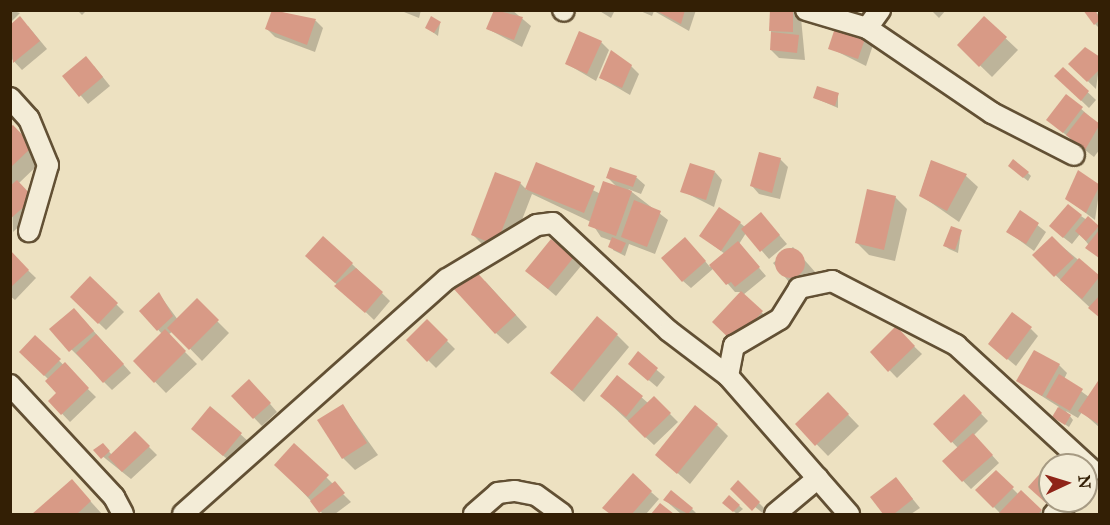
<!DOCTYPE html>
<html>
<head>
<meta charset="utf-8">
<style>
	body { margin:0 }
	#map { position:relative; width:1110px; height:525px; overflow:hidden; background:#ede1c1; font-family:"IM FELL Great Primer",serif }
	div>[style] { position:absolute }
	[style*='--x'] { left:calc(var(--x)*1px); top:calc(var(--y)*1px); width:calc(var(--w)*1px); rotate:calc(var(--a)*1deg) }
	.shadow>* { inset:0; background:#0003 }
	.building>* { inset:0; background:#d89a86 }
	.round { border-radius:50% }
	.roads { filter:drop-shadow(2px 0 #625034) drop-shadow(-2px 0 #625034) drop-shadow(0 2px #625034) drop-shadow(0 -2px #625034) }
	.street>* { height:20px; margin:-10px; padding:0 10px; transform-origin:10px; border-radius:10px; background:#f3ecd7 }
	span { translate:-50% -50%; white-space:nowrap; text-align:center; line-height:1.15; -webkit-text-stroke:6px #f3ecd7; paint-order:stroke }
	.frame { position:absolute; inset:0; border:12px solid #331f05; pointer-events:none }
	.north { position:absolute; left:1038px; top:453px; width:60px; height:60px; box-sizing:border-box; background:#f3ecd7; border:2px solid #a69a83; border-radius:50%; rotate:86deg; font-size:16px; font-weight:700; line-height:24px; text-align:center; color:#331f05 }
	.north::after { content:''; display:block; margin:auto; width:21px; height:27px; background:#8f2418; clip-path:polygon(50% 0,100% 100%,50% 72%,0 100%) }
</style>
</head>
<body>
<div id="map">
	<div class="shadow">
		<i style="clip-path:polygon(10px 10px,20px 13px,10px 23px)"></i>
		<i style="clip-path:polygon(77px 10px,87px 10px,82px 15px)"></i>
		<i style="clip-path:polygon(273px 10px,316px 21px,323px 28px,315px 52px,275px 37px,267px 29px)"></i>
		<i style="clip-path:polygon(399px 10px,421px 10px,419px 18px)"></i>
		<i style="clip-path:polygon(496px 10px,512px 10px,531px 26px,522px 47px,488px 29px)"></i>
		<i style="clip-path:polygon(598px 10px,615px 10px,611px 18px)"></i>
		<i style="clip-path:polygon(638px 10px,696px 10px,689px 31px,654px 11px,652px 16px)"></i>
		<i style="clip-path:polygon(793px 10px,801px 18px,805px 60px,779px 58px,771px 50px,771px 30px)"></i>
		<i style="clip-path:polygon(931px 10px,946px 10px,939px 18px)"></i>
		<i style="clip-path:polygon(1095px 10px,1100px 17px,1098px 27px,1095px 24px)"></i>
		<i style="clip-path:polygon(984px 18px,1018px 50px,992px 77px,959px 45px)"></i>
		<i style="clip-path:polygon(440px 23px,438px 36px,427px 28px)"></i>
		<i style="clip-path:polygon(10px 26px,28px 26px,47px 49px,22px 70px,10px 57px)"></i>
		<i style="clip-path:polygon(865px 37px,873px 45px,866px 66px,830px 48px)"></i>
		<i style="clip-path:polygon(601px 42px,609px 50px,596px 81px,567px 64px)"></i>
		<i style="clip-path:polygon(1100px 60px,1096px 89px,1070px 64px)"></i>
		<i style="clip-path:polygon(94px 66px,110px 86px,88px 104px,64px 76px)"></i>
		<i style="clip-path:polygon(631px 66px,639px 74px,630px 95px,601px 78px)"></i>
		<i style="clip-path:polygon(1063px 69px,1096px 100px,1089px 108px,1064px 84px)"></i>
		<i style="clip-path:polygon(838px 94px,838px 108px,815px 98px)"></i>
		<i style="clip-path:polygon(1067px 96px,1100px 126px,1100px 149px,1094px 157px,1056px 127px)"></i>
		<i style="clip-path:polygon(10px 129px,44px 159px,19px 183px,40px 207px,13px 232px)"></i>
		<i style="clip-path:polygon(780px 159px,788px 167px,780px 199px,759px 194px,752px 186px)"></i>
		<i style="clip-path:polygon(931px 161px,966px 176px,978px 187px,959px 222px,920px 195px)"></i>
		<i style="clip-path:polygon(537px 164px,601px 194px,618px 188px,607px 177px,610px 168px,637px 178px,645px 185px,641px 194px,628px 189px,668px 220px,655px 254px,629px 244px,625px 256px,613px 250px,612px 241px,601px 237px,591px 222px,532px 194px,508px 256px,485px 247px,473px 235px,520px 183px,527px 190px)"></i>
		<i style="clip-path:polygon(1013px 169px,1028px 173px,1031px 176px,1028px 181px)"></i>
		<i style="clip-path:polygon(715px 172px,722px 180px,714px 207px,682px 191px)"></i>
		<i style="clip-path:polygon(1078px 172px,1100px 186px,1095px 220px,1067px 199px)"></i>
		<i style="clip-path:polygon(895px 197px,907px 209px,895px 261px,869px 255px,857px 243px)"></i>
		<i style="clip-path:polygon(1021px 212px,1046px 232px,1034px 251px,1008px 232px)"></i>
		<i style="clip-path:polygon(1081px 216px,1100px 229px,1100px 259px,1080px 234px,1072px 244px,1059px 234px)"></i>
		<i style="clip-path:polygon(768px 222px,787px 244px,769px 259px,746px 233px,739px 244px,766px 276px,743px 295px,774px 324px,747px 353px,714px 322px,742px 292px,735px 292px,714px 268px,691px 288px,683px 281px,693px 247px,710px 267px,725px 254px,701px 236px,740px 223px,745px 227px)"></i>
		<i style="clip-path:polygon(961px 231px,958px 253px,949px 249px,945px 246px)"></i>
		<i style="clip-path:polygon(1052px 238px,1100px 278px,1100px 317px,1034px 255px)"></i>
		<i style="clip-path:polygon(551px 241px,581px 266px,556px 296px,535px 278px)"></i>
		<i style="clip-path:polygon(793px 247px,816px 273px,795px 289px,773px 263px)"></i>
		<i style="clip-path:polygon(10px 253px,36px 278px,15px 300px,10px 296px)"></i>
		<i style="clip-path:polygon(307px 256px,352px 264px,390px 301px,374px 320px)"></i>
		<i style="clip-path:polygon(90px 278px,124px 312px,106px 330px,72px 297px)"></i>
		<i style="clip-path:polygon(485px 281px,527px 327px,508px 344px,496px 333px)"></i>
		<i style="clip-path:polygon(159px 294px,178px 320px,197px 301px,229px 333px,202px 361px,173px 331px,168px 335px,197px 364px,166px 393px,135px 361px,162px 334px,141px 311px)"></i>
		<i style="clip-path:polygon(82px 318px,131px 373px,112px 390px,51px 329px)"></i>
		<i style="clip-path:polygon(427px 321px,455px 349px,436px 368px,408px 340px)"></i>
		<i style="clip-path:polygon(896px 329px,922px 354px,897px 378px,872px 352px)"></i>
		<i style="clip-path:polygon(1031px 329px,1038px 336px,1016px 366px,990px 344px)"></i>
		<i style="clip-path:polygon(617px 335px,629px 347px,584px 402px,552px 373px)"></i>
		<i style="clip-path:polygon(35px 337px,96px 397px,70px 422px,50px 401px,58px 393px,49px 380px,21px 352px)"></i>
		<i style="clip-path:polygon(1034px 352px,1059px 365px,1067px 373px,1064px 379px,1089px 397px,1100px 381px,1100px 428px,1082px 412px,1078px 418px,1066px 411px,1073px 420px,1069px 427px,1058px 420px,1059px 407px,1018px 381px)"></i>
		<i style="clip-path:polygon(638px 354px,665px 377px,657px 387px,638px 371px)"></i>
		<i style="clip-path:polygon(618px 377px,648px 403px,654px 398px,678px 422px,654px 445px,610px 404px)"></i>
		<i style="clip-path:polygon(257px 389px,277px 412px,262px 426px,233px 396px)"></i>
		<i style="clip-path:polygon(828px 394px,859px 426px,828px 456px,797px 424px)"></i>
		<i style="clip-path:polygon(964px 396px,988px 421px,974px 435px,999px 463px,971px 489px,944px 461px,958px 448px,935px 424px)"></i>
		<i style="clip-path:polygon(343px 406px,378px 455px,355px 470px,343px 458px)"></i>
		<i style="clip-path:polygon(211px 408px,249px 442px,232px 463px,201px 437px)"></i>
		<i style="clip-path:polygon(717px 425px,728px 436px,690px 484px,657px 455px)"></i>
		<i style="clip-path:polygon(135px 433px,157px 455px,131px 479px,96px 451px,103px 445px,112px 455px)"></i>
		<i style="clip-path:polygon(294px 445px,351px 502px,335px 514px,323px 514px,288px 476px)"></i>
		<i style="clip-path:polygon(1044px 471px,1050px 477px,1050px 501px,1065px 501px,1056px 511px,1038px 494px)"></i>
		<i style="clip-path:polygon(996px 472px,1019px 495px,1045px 514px,1001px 514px,977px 490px)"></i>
		<i style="clip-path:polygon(72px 481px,102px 514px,34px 514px)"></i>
		<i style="clip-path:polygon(738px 482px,767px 511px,764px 514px,732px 489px)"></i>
		<i style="clip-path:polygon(903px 487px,920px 508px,911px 514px,885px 514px,872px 498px)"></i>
		<i style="clip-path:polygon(651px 492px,659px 499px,646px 514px,611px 514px,604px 508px)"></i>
		<i style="clip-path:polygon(729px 497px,743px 509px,737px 514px,724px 503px)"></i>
		<i style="clip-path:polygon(665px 500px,692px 509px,697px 514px,681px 514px)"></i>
	</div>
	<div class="building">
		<i style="clip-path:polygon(272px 10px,316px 19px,307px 45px,265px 29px)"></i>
		<i style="clip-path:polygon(494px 10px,523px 17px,514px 40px,486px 29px)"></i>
		<i style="clip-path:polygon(655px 10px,685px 10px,681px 24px)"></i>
		<i style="clip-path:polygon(770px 10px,793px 10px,793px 32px,769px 31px)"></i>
		<i style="clip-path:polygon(1083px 10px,1095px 10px,1100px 20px,1094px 25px)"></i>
		<i style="clip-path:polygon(20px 16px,40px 41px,13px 63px,10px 25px)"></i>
		<i style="clip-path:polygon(431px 16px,441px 22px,434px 33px,425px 28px)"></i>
		<i style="clip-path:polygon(984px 16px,1007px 37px,979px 67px,957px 45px)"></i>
		<i style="clip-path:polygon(836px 25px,866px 36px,858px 59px,828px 49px)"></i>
		<i style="clip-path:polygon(579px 31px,602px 41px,587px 74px,565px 64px)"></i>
		<i style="clip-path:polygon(771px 32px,799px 35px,797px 53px,770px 50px)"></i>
		<i style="clip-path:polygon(1085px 47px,1100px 57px,1100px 69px,1087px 82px,1068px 64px)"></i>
		<i style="clip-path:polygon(611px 50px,632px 65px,622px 88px,599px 78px)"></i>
		<i style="clip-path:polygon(86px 56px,103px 77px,79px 97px,62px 76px)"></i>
		<i style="clip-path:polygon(1063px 67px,1089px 91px,1081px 101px,1054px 76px)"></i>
		<i style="clip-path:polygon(817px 86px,839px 93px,835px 106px,813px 98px)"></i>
		<i style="clip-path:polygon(1066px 94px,1083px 107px,1063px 133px,1046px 120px)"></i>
		<i style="clip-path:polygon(1084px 112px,1100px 124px,1085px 150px,1066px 135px)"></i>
		<i style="clip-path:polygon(13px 125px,33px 146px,10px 168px,10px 127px)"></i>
		<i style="clip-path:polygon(759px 152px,781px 158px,772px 193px,750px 186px)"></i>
		<i style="clip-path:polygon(1013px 159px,1029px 172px,1023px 178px,1008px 166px)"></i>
		<i style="clip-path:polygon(931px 160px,967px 174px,947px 211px,919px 196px)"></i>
		<i style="clip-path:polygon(536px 162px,595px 186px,584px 213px,525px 189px)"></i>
		<i style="clip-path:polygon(690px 163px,715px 171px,706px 200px,680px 192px)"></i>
		<i style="clip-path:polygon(610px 167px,637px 176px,633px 187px,606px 178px)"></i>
		<i style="clip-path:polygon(1078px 170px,1100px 185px,1086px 213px,1065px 199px)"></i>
		<i style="clip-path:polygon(495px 172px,521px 182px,496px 245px,471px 235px)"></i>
		<i style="clip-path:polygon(17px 180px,34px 198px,10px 219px,10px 186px)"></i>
		<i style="clip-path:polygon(603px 181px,632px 191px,616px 236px,588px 226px)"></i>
		<i style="clip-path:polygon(867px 189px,896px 196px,884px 250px,855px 243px)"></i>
		<i style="clip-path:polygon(634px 200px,661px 211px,647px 247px,621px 237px)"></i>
		<i style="clip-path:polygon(1068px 204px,1082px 215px,1063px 238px,1049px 226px)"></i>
		<i style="clip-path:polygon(719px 207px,741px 222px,721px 251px,699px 236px)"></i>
		<i style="clip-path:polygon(1020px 210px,1039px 223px,1026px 244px,1006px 232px)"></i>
		<i style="clip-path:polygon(761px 212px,780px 235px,760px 252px,741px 229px)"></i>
		<i style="clip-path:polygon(1088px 216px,1099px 226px,1086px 241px,1075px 231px)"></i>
		<i style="clip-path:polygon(951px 226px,962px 230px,955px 250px,943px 246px)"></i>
		<i style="clip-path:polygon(1100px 229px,1100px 257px,1099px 258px,1085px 248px)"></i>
		<i style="clip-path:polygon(323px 236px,353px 263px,335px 283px,305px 256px)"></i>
		<i style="clip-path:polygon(1052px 236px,1074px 258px,1054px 277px,1032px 255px)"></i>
		<i style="clip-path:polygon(612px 237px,626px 243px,621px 253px,608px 247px)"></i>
		<i style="clip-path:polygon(685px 237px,706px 261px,682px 282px,661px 258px)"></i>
		<i style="clip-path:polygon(551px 239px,574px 257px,548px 289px,525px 271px)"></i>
		<i style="clip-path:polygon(738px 241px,760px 267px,735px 287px,731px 282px,726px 285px,709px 265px)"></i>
		<i class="round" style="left:775px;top:248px;width:30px;height:30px"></i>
		<i style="clip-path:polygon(10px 250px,29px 270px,10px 288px)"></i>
		<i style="clip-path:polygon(1079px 258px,1100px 276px,1082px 299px,1060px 280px)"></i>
		<i style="clip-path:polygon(356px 268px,383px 292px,365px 313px,334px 286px)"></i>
		<i style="clip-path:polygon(473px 268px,516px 315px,495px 334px,452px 287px)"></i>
		<i style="clip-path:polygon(90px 276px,118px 303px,98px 324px,70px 297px)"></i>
		<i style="clip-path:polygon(741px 291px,763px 311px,734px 343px,712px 322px)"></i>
		<i style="clip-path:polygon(159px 292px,173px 316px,157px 331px,139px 311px)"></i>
		<i style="clip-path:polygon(1100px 295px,1100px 318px,1088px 308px)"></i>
		<i style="clip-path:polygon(197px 298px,219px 320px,189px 350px,167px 328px)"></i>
		<i style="clip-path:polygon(74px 308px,94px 331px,69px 352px,49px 329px)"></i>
		<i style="clip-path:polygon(1012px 312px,1032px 327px,1007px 360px,988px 344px)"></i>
		<i style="clip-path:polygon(597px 316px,618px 334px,572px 391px,550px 373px)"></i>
		<i style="clip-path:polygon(427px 319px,448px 340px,427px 362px,406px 340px)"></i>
		<i style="clip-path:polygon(896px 326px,915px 346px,888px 372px,870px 352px)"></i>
		<i style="clip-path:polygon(165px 329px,186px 351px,154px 383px,133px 361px)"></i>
		<i style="clip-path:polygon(96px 334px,124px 364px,103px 383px,76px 353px)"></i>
		<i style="clip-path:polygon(35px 335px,61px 359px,44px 376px,19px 352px)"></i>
		<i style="clip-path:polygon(1034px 350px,1060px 364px,1042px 396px,1016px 381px)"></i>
		<i style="clip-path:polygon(638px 351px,658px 368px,648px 381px,628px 364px)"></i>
		<i style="clip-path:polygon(65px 362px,89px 388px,61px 415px,48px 401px,56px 393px,45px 381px)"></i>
		<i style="clip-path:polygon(1059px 374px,1083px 389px,1070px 411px,1046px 397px)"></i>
		<i style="clip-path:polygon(617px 375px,643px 396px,626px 417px,600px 396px)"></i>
		<i style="clip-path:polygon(1100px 378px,1100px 425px,1078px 411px)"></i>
		<i style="clip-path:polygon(249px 379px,271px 403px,253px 419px,231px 396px)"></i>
		<i style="clip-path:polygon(828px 392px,849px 414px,815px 446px,795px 424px)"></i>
		<i style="clip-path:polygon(964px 394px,982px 413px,951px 443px,933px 424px)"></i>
		<i style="clip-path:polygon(654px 396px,671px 413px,645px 438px,628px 421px)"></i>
		<i style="clip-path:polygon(343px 404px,367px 443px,342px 459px,317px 420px)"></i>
		<i style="clip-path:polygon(695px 405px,718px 424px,677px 474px,655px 455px)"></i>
		<i style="clip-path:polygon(210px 406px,242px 433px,223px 456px,191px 429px)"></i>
		<i style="clip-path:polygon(1058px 407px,1071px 415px,1065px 425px,1052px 417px)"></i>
		<i style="clip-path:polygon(135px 431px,150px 446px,122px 472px,108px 457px)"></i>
		<i style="clip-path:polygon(973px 433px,993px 455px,962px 482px,942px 461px)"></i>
		<i style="clip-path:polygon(103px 443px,110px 451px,101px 459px,93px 450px)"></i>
		<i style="clip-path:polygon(294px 443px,329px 475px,308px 497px,274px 465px)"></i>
		<i style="clip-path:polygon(1044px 469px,1050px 475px,1047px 504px,1028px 487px)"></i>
		<i style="clip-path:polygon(996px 470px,1014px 487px,993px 508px,975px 490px)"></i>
		<i style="clip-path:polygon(633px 473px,652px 491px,632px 514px,610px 514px,602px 508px)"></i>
		<i style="clip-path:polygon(896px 477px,913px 499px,894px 514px,883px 514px,870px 497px)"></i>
		<i style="clip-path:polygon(72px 479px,91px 501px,77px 514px,32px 514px)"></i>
		<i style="clip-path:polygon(738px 480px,760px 502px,752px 511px,730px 489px)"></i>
		<i style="clip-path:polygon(335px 481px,345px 493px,319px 513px,310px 501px)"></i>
		<i style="clip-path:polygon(671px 490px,693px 508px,688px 514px,663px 500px)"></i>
		<i style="clip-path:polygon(1021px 490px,1042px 510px,1038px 514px,998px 514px)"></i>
		<i style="clip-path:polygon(729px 495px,740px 505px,733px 512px,722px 503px)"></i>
		<i style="clip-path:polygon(660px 503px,674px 514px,651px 514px)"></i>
	</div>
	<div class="roads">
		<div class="street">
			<i style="--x:563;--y:10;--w:1;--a:45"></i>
			<i style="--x:806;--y:10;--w:64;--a:16.4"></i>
			<i style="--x:867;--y:28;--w:151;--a:34.2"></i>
			<i style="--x:992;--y:113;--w:92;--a:27.1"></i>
			<i style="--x:867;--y:28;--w:22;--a:-54"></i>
			<i style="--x:10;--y:98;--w:28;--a:48"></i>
			<i style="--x:29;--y:119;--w:50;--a:67.6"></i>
			<i style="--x:48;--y:165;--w:69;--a:106.1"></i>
			<i style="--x:728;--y:376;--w:31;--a:-79"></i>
			<i style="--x:734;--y:346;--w:53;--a:-30.4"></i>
			<i style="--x:780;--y:319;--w:36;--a:-58"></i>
			<i style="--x:799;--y:288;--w:34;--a:-12"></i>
			<i style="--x:832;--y:281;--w:140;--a:27.3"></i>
			<i style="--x:956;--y:345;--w:185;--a:42.6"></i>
			<i style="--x:10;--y:385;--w:153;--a:47.1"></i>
			<i style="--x:114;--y:497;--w:19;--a:62"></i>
			<i style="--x:183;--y:514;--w:353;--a:-41.7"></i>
			<i style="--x:447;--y:279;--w:105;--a:-31"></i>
			<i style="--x:537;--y:225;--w:16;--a:-7"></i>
			<i style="--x:553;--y:223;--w:158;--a:43"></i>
			<i style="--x:669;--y:331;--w:74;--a:37.3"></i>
			<i style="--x:728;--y:376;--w:184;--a:48.8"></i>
			<i style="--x:474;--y:514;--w:32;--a:-41"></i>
			<i style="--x:498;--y:493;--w:17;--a:-7"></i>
			<i style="--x:515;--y:491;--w:21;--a:11"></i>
			<i style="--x:536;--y:495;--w:32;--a:36"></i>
			<i style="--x:775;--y:514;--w:56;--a:-39.9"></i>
			<i style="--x:1054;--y:514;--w:20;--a:-41"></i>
		</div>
	</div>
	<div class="frame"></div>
	<div class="north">N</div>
</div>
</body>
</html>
